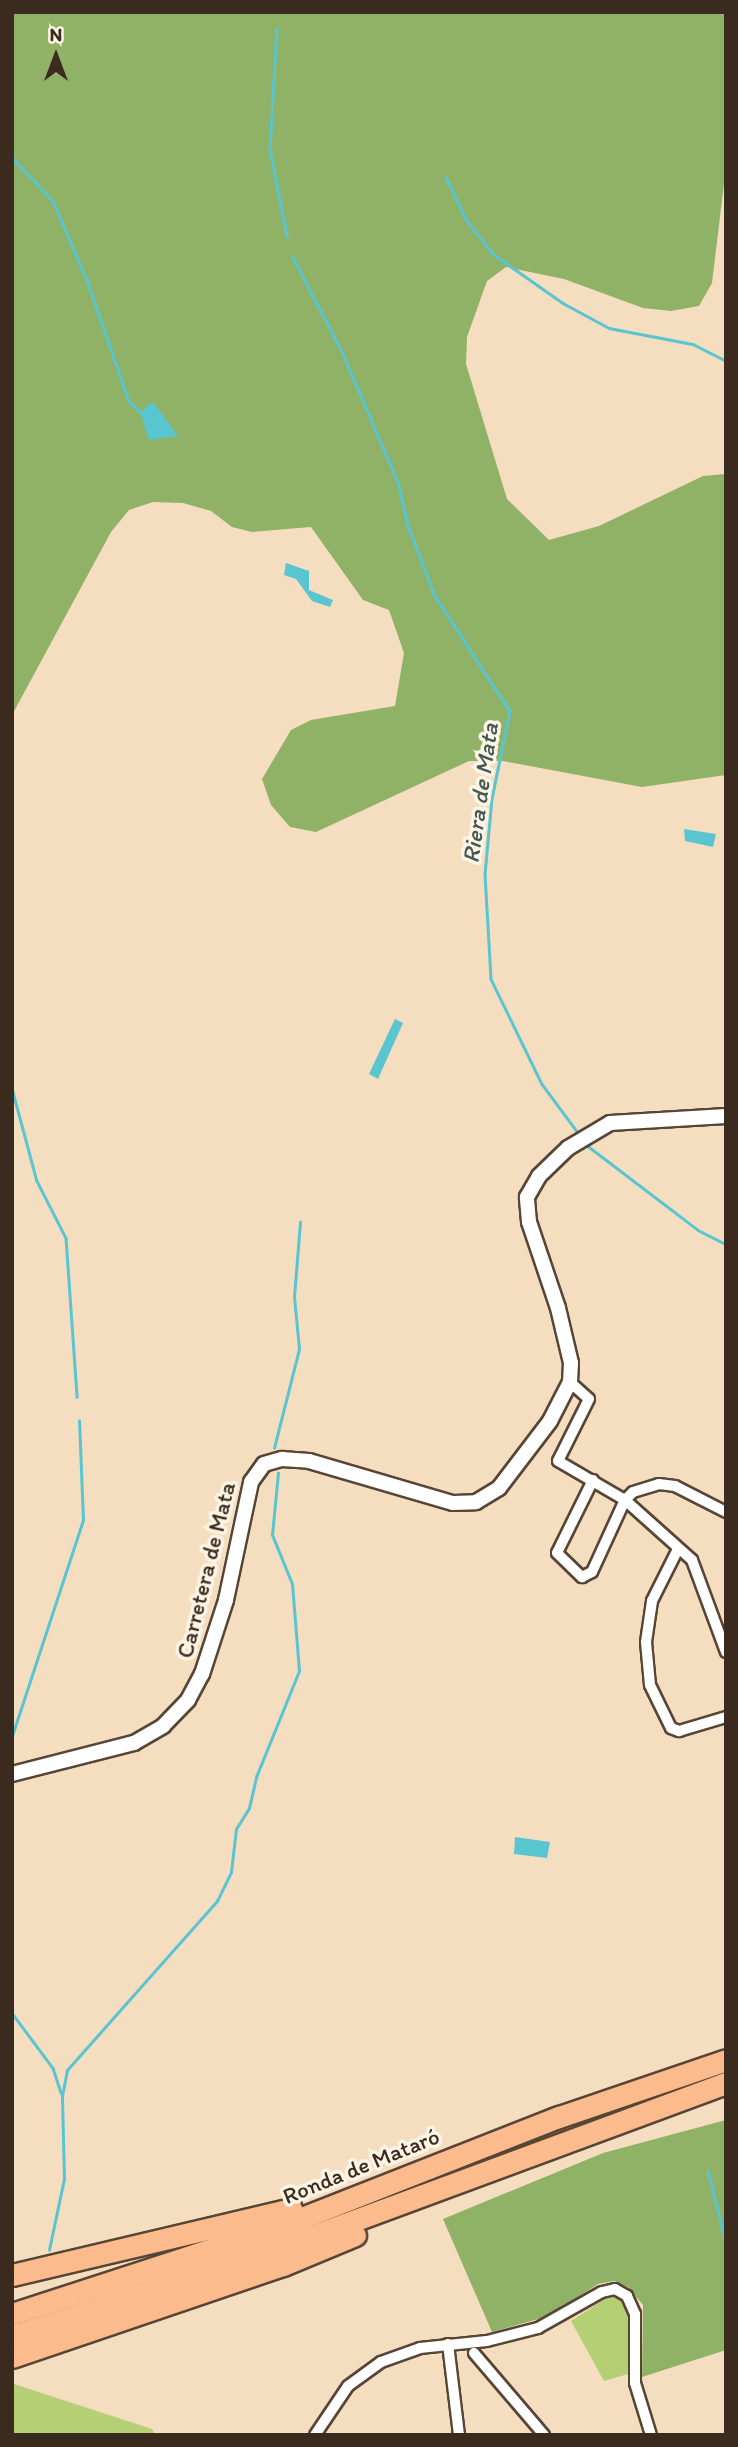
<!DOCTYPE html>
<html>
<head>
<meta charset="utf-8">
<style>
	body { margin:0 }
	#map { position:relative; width:738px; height:2447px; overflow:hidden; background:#f5ddc0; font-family:Itim,sans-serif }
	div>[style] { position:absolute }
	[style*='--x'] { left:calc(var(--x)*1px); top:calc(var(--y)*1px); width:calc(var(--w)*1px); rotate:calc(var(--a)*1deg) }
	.green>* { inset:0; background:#b5cf75 }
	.forest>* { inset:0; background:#90b266 }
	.water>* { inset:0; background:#59c5d1 }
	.stream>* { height:2.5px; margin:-1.25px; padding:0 1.25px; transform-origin:1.25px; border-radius:1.25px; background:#59c5d1 }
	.roads { filter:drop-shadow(2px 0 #574536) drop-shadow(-2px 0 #574536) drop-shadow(0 2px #574536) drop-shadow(0 -2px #574536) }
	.minor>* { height:10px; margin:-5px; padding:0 5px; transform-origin:5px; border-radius:5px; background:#fff }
	.tertiary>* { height:14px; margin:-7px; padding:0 7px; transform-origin:7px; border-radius:7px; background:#fff }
	.motorway>* { height:21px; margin:-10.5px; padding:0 10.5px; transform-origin:10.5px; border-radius:10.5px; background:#fbbb8d }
	span { translate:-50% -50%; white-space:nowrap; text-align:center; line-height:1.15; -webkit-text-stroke:7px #fcf5e5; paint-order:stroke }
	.street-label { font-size:23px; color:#3b2a1e }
	.water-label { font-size:24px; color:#445854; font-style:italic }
	.frame { position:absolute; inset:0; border:14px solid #3b2a1e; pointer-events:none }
	.north { position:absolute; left:21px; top:21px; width:70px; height:70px; -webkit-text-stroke:5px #fcf5e5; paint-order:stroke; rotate:0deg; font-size:19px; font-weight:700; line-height:28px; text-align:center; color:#3b2a1e }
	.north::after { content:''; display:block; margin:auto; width:24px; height:32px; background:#3b2a1e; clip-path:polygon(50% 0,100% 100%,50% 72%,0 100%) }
</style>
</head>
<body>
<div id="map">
	<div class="green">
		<i style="clip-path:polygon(613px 2294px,628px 2308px,628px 2374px,604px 2381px,571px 2321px)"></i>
		<i style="clip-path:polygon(14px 2384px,152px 2429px,155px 2435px,12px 2435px)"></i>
	</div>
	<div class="forest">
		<i style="clip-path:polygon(12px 12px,726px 12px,726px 167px,712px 283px,699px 306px,671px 311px,643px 308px,564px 279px,506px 267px,487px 281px,467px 337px,466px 364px,507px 499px,549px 540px,599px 526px,703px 476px,726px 474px,726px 775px,642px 787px,503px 761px,469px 761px,316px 832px,290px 827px,271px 805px,262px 779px,291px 730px,311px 720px,395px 706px,404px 653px,389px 610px,363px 600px,311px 527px,252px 532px,232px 527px,211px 511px,183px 503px,153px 502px,129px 510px,111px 532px,12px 715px)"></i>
		<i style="clip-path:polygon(726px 2120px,726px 2350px,642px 2377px,643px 2305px,628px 2287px,614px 2281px,598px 2284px,549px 2316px,492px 2332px,443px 2219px,603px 2153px)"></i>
	</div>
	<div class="water">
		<i style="clip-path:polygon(153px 402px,178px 436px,149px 440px,140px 412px)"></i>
		<i style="clip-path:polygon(286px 563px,309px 571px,309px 590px,333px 600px,330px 607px,312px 601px,296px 579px,284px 575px)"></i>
		<i style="clip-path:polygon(684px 829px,716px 834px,713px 847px,685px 841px)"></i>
		<i style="clip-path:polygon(395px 1019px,403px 1023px,378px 1079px,369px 1074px)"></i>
		<i style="clip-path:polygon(515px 1837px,550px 1842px,547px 1858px,514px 1854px)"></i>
	</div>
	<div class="stream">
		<i style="--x:277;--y:29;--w:120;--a:93.3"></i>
		<i style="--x:270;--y:149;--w:89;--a:78.9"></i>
		<i style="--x:12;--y:157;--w:60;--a:47"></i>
		<i style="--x:53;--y:201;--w:86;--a:66.7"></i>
		<i style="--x:87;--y:280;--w:128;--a:70.9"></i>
		<i style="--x:129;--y:401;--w:16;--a:45"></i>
		<i style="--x:446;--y:177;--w:47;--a:64.5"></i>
		<i style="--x:466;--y:219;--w:44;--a:52.4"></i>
		<i style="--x:493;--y:254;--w:85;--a:35"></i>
		<i style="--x:563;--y:303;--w:52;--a:28.5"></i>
		<i style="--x:609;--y:328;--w:86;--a:10.8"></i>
		<i style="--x:693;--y:344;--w:37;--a:27"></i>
		<i style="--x:293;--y:257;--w:111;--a:62.7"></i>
		<i style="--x:344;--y:356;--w:137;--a:66.8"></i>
		<i style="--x:398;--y:482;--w:44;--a:76.9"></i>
		<i style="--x:408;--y:525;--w:76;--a:69.2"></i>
		<i style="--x:435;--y:596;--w:137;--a:56.9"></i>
		<i style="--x:510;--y:711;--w:90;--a:101.6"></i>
		<i style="--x:492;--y:799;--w:75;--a:95.3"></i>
		<i style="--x:485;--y:874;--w:105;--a:86.7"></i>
		<i style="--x:491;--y:979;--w:117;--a:64.1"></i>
		<i style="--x:542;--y:1084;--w:62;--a:53.5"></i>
		<i style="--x:12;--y:1088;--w:96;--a:75"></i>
		<i style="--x:37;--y:1181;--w:64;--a:63"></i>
		<i style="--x:66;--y:1238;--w:159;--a:86"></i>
		<i style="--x:584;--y:1143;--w:143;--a:37.3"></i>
		<i style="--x:698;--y:1230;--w:31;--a:27"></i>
		<i style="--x:274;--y:1448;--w:102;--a:-75.8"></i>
		<i style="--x:299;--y:1349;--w:52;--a:-95.5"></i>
		<i style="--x:294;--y:1297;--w:75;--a:-85.4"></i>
		<i style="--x:12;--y:1736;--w:227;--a:-71.8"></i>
		<i style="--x:83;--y:1520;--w:99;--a:-92.3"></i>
		<i style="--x:12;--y:2013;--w:69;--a:53.3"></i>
		<i style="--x:53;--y:2068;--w:26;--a:72"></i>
		<i style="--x:708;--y:2171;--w:73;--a:75.8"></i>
		<i style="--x:49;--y:2250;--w:73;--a:-78.1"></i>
		<i style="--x:64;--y:2179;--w:83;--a:-91.4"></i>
		<i style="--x:62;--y:2096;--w:26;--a:-79"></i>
		<i style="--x:67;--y:2070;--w:226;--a:-48.4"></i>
		<i style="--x:217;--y:1901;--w:32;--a:-64"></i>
		<i style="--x:231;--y:1872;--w:43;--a:-83.4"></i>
		<i style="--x:236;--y:1829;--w:25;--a:-58"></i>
		<i style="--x:249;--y:1808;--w:32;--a:-77"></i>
		<i style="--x:256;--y:1777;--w:114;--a:-67.9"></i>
		<i style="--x:299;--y:1671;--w:87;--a:-94.6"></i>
		<i style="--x:292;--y:1584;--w:53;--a:-112.2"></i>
		<i style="--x:272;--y:1535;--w:62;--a:-84.5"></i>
	</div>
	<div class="roads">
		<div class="minor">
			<i style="--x:570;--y:1382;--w:25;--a:42"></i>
			<i style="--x:589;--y:1399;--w:69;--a:116.6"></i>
			<i style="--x:558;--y:1461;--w:78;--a:30.2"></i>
			<i style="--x:625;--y:1500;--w:90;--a:41.8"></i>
			<i style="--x:692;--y:1560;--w:98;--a:69.7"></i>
			<i style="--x:593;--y:1480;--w:81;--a:116.3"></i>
			<i style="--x:557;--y:1553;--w:35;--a:44"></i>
			<i style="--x:582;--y:1577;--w:11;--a:-27"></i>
			<i style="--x:592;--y:1572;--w:79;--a:-65.4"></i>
			<i style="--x:625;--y:1500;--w:11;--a:-45"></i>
			<i style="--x:633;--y:1492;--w:27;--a:-17"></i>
			<i style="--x:659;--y:1484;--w:16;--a:7"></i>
			<i style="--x:675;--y:1486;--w:57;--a:27"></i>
			<i style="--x:678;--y:1549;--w:58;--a:116.6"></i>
			<i style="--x:652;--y:1601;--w:41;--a:98.3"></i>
			<i style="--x:646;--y:1642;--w:43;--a:84.7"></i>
			<i style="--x:650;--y:1685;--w:48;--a:64"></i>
			<i style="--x:671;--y:1728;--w:9;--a:21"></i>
			<i style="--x:679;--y:1731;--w:49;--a:-16.6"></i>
			<i style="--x:448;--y:2344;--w:92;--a:83.1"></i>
			<i style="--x:474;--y:2353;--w:108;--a:49.5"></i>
			<i style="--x:315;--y:2435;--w:59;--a:-56"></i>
			<i style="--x:348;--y:2386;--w:41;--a:-36"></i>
			<i style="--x:381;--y:2362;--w:41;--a:-19.7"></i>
			<i style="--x:420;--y:2348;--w:67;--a:-6"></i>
			<i style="--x:487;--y:2341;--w:53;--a:-14.3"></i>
			<i style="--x:538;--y:2328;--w:73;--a:-29.4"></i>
			<i style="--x:602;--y:2292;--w:13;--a:-13"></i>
			<i style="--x:615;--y:2289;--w:14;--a:30"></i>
			<i style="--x:627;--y:2296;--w:20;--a:66"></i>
			<i style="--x:635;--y:2314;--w:69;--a:90"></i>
			<i style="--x:635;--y:2383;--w:54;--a:72.9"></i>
		</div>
		<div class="tertiary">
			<i style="--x:12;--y:1774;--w:126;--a:-14.3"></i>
			<i style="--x:134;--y:1743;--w:34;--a:-30"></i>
			<i style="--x:163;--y:1726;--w:36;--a:-46"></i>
			<i style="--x:188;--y:1700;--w:30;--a:-62"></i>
			<i style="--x:202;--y:1674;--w:78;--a:-72"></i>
			<i style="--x:226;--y:1600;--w:121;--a:-78"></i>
			<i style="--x:251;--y:1482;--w:22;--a:-54"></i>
			<i style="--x:264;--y:1464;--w:19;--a:-16"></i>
			<i style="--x:282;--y:1459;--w:27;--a:4"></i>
			<i style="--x:309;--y:1461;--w:150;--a:16.3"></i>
			<i style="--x:453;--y:1503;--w:23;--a:-2"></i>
			<i style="--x:476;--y:1502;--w:27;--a:-31"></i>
			<i style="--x:499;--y:1488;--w:84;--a:-52.7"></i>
			<i style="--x:550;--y:1421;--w:44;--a:-62.9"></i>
			<i style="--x:570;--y:1382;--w:19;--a:-87"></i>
			<i style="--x:571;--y:1363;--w:57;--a:-103.3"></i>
			<i style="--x:558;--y:1308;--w:91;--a:-108.6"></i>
			<i style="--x:529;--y:1222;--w:25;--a:-95"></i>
			<i style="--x:527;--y:1197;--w:24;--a:-60"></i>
			<i style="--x:539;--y:1176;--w:40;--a:-44"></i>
			<i style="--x:568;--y:1148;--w:49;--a:-30.8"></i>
			<i style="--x:610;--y:1123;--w:116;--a:-3.5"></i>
		</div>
		<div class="motorway">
			<i style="--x:12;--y:2275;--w:287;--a:-13.3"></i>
			<i style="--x:12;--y:2314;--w:275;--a:-18"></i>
			<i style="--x:274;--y:2229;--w:306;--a:-21.5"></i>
			<i style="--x:559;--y:2117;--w:176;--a:-18.8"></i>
			<i style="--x:12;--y:2336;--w:282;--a:-18.2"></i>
			<i style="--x:280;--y:2248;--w:476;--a:-20.3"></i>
			<i style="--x:12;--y:2357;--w:286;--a:-18.8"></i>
			<i style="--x:283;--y:2265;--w:78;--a:-22.6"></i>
		</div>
	</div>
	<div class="street-label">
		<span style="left:206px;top:1570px;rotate:-76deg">Carretera de Mata</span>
		<span style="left:361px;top:2166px;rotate:-22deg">Ronda de Mataró</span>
	</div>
	<div class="water-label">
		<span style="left:480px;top:793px;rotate:-82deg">Riera de Mata</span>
	</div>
	<div class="frame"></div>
	<div class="north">N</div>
</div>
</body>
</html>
